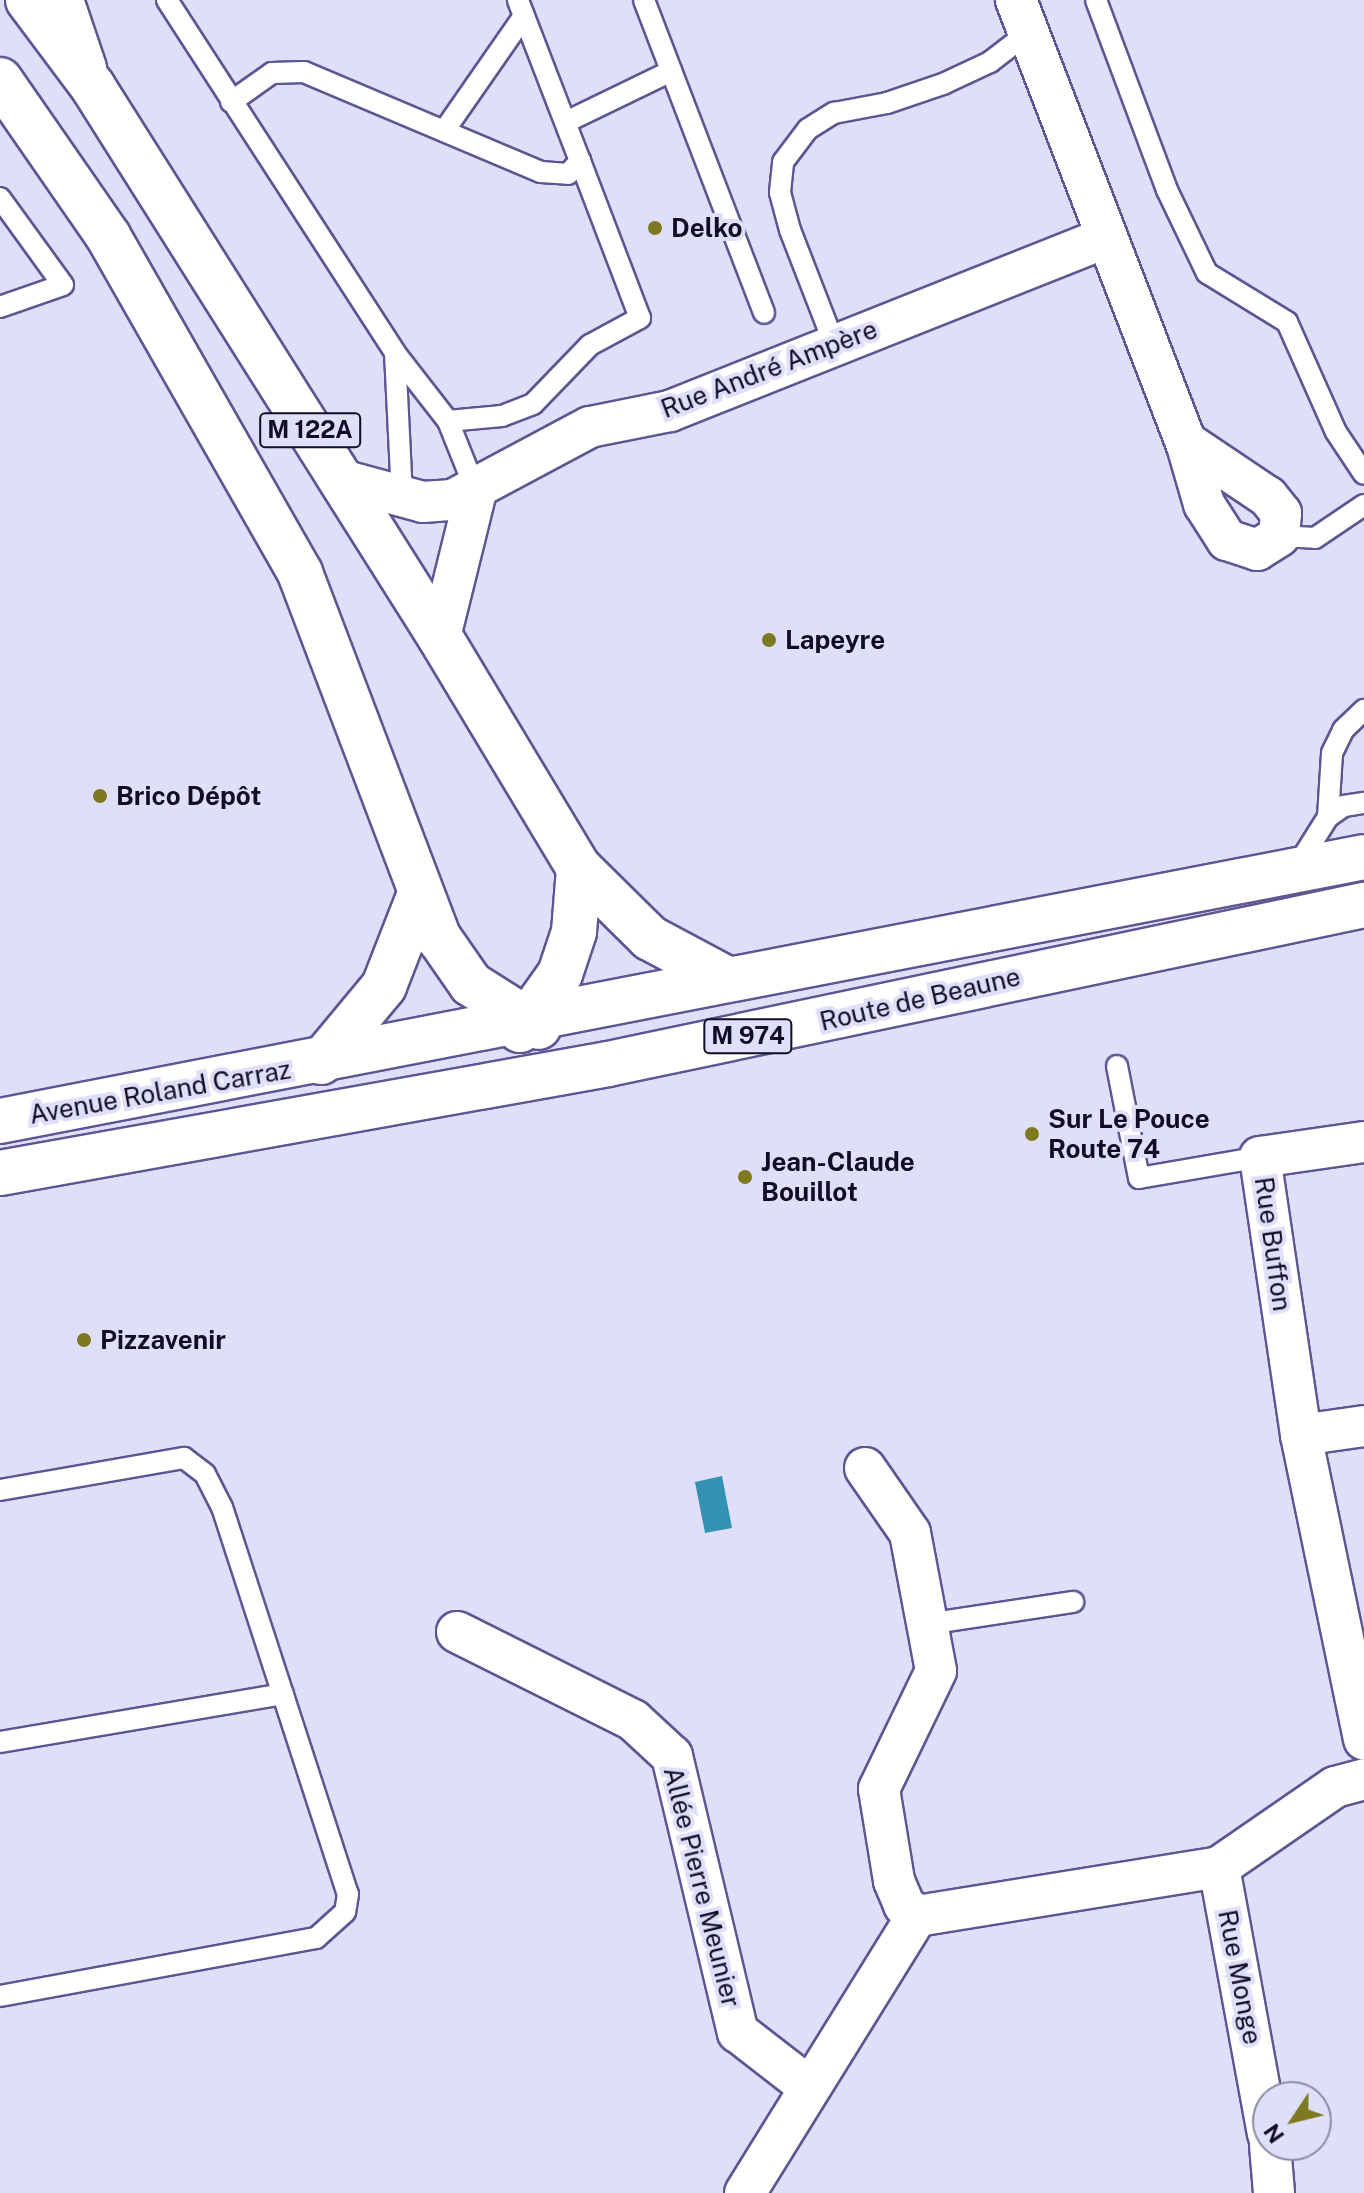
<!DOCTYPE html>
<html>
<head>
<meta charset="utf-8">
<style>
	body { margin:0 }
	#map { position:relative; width:1364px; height:2193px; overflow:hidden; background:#e0dffa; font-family:"Public Sans",sans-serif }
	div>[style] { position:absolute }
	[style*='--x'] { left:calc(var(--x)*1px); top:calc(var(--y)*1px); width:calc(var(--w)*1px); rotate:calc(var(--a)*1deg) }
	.water>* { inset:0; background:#3391b4 }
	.roads { filter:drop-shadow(2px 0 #5c5791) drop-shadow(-2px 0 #5c5791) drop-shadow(0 2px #5c5791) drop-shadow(0 -2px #5c5791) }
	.service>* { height:20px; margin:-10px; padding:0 10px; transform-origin:10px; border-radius:10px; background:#fff }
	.minor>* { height:40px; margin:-20px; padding:0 20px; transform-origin:20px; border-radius:20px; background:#fff }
	.primary>* { height:44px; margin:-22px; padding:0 22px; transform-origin:22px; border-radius:22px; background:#fff }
	.dots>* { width:22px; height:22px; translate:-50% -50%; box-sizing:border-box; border:4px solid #e0dffa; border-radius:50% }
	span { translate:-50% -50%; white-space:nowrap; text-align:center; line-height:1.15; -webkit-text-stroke:8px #e0dffa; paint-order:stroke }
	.shield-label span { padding:2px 6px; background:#e0dffa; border:2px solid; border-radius:6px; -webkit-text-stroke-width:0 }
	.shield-label { font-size:24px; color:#100d24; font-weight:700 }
	.poi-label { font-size:26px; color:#100d24; font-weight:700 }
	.left { translate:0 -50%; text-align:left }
	.street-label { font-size:26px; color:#100d24 }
	.north { position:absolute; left:1252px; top:2081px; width:80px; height:80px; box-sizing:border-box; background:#e0dffa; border:2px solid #8d8ba4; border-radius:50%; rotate:235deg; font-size:22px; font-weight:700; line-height:32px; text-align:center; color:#100d24 }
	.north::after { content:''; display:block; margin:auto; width:28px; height:36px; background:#7d791f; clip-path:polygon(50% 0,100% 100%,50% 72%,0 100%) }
</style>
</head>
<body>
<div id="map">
	<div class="water">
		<i style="clip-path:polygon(722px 1476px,732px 1528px,705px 1533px,695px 1482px)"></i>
	</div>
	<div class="roads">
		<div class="service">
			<i style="--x:167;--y:0;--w:420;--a:57.1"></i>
			<i style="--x:395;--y:353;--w:86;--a:52.1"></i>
			<i style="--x:448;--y:421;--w:75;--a:68.2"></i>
			<i style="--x:644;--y:0;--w:335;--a:69"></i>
			<i style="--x:1096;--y:0;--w:203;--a:69.5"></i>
			<i style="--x:1167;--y:190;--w:92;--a:64.3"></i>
			<i style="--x:1207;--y:273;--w:94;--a:31.5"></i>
			<i style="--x:1287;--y:322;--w:120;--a:66"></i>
			<i style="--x:1336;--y:432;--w:50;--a:56.3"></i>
			<i style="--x:231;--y:102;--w:50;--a:-35.3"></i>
			<i style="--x:272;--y:73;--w:32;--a:-2"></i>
			<i style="--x:304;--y:72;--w:257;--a:22.9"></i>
			<i style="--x:541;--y:172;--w:27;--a:4"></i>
			<i style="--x:568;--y:174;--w:18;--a:-47"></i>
			<i style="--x:580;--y:161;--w:173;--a:-111.1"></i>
			<i style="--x:566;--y:122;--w:117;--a:-25.9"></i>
			<i style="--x:444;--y:131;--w:140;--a:-55.2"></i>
			<i style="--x:0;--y:198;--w:107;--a:54.1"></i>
			<i style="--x:63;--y:285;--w:67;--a:160.8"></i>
			<i style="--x:835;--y:346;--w:124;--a:-111.2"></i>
			<i style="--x:790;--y:230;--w:39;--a:-105"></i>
			<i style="--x:780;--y:192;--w:30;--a:-84"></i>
			<i style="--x:783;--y:162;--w:41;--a:-52.9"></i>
			<i style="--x:808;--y:129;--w:31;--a:-32"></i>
			<i style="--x:834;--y:113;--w:54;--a:-10.7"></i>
			<i style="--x:887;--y:103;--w:59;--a:-18.7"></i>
			<i style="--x:943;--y:84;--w:52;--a:-25.1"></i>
			<i style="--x:990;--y:62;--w:49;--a:-37.6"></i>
			<i style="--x:395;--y:353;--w:145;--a:87.2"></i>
			<i style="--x:448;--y:421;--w:54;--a:-5.3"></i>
			<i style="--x:502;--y:416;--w:33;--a:-21"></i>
			<i style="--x:533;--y:404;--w:82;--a:-46"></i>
			<i style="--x:590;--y:345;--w:57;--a:-28.4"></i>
			<i style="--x:640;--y:318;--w:168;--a:-110.9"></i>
			<i style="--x:1279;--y:536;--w:36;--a:3"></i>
			<i style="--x:1315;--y:538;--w:59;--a:-34"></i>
			<i style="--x:1328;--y:817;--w:64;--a:-86.4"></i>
			<i style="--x:1332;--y:753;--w:25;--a:-64"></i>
			<i style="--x:1343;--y:730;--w:29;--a:-44"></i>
			<i style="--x:1296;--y:868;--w:60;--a:-57.9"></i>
			<i style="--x:1328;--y:817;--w:19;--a:-35"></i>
			<i style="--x:1344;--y:806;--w:20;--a:-9"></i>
			<i style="--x:1117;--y:1066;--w:114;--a:78.9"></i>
			<i style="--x:1139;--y:1178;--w:123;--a:-9.8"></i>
			<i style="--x:0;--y:1490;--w:187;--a:-9.9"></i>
			<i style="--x:184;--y:1458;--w:26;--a:37"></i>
			<i style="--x:205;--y:1474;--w:37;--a:63"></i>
			<i style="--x:222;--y:1507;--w:407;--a:72"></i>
			<i style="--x:348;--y:1894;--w:18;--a:99"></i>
			<i style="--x:345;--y:1912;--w:39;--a:138"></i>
			<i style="--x:316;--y:1938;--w:321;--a:169.6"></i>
			<i style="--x:927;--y:1624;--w:148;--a:-8.6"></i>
			<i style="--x:0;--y:1742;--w:287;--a:-9.6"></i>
		</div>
		<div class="minor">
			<i style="--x:63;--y:0;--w:72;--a:71.3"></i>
			<i style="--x:1016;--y:0;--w:474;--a:69"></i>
			<i style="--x:1186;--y:442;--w:65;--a:73.8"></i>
			<i style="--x:1204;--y:504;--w:43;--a:57.4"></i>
			<i style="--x:1227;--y:540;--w:32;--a:18"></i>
			<i style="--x:1257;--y:550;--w:26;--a:-32"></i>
			<i style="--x:1279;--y:536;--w:23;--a:-85"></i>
			<i style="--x:1281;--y:513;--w:21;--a:-129"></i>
			<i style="--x:1268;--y:497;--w:99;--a:-146.1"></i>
			<i style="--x:342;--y:480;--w:84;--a:15.2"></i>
			<i style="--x:423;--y:502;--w:30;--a:-4"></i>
			<i style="--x:453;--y:500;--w:155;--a:-28.1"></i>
			<i style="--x:590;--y:427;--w:82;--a:-11.3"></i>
			<i style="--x:670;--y:411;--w:470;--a:-21.7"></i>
			<i style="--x:440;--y:637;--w:150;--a:-76.1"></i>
			<i style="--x:1364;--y:1142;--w:105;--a:171.8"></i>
			<i style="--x:1260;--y:1157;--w:281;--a:81.6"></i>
			<i style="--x:1301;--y:1435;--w:311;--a:78.3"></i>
			<i style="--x:1301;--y:1435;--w:64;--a:-8.1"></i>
			<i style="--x:865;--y:1468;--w:79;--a:55.3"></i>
			<i style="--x:910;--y:1533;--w:140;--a:79.3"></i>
			<i style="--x:936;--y:1671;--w:131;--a:115.8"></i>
			<i style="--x:879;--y:1789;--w:93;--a:80.7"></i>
			<i style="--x:894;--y:1881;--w:26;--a:67"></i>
			<i style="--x:904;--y:1905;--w:17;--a:40"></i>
			<i style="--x:457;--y:1632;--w:197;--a:26.6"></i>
			<i style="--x:633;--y:1720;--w:53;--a:42.7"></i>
			<i style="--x:672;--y:1756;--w:284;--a:76.6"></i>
			<i style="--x:738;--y:2032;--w:90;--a:37.8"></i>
			<i style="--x:1219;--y:1867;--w:271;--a:79.6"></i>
			<i style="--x:1270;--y:2145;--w:48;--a:85.2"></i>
			<i style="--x:745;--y:2193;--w:326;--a:-58.2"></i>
			<i style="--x:917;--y:1916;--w:306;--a:-9.2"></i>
			<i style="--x:1219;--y:1867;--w:141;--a:-34.6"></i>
			<i style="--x:1335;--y:1787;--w:30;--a:-15"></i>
		</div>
		<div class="primary">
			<i style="--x:28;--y:0;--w:109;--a:53.2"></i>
			<i style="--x:93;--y:87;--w:650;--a:57.75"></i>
			<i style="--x:440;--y:637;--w:270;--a:59"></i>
			<i style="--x:579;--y:868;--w:100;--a:44.6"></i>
			<i style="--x:650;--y:938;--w:87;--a:28"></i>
			<i style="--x:0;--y:80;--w:190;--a:55.3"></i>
			<i style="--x:108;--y:236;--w:388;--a:60.3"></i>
			<i style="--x:300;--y:573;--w:391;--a:69.2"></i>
			<i style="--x:439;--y:938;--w:56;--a:55.2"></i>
			<i style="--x:471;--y:984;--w:80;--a:32.3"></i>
			<i style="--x:520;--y:1030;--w:69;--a:-54.5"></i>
			<i style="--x:560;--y:974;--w:44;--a:-71.6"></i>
			<i style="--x:574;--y:932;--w:64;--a:-85.5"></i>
			<i style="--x:321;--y:1062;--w:99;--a:-50.3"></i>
			<i style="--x:384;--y:986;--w:97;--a:-68.7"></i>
			<i style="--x:0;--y:1121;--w:1389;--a:-10.95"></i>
			<i style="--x:0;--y:1173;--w:618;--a:-10.16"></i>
			<i style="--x:608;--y:1064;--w:773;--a:-11.88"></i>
		</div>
	</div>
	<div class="dots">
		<i style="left:655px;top:228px;background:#7d791f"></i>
		<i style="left:769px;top:640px;background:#7d791f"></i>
		<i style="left:100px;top:796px;background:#7d791f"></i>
		<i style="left:1032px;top:1134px;background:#7d791f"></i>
		<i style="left:745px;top:1177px;background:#7d791f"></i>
		<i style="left:84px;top:1340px;background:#7d791f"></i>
	</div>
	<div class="shield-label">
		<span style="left:310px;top:430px">M 122A</span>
		<span style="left:748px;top:1036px">M 974</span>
	</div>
	<div class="poi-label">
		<span class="left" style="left:671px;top:228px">Delko</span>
		<span class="left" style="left:785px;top:640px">Lapeyre</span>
		<span class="left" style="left:116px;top:796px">Brico Dépôt</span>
		<span class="left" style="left:1048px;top:1134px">Sur Le Pouce<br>Route 74</span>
		<span class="left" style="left:761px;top:1177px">Jean-Claude<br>Bouillot</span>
		<span class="left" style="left:100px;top:1340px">Pizzavenir</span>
	</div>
	<div class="street-label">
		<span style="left:769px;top:369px;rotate:-21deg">Rue André Ampère</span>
		<span style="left:920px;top:999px;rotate:-13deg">Route de Beaune</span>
		<span style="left:160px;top:1092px;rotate:-10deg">Avenue Roland Carraz</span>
		<span style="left:1273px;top:1244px;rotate:82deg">Rue Buffon</span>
		<span style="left:702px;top:1887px;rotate:76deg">Allée Pierre Meunier</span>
		<span style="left:1240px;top:1977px;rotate:79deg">Rue Monge</span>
	</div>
	<div class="north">N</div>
</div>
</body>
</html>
